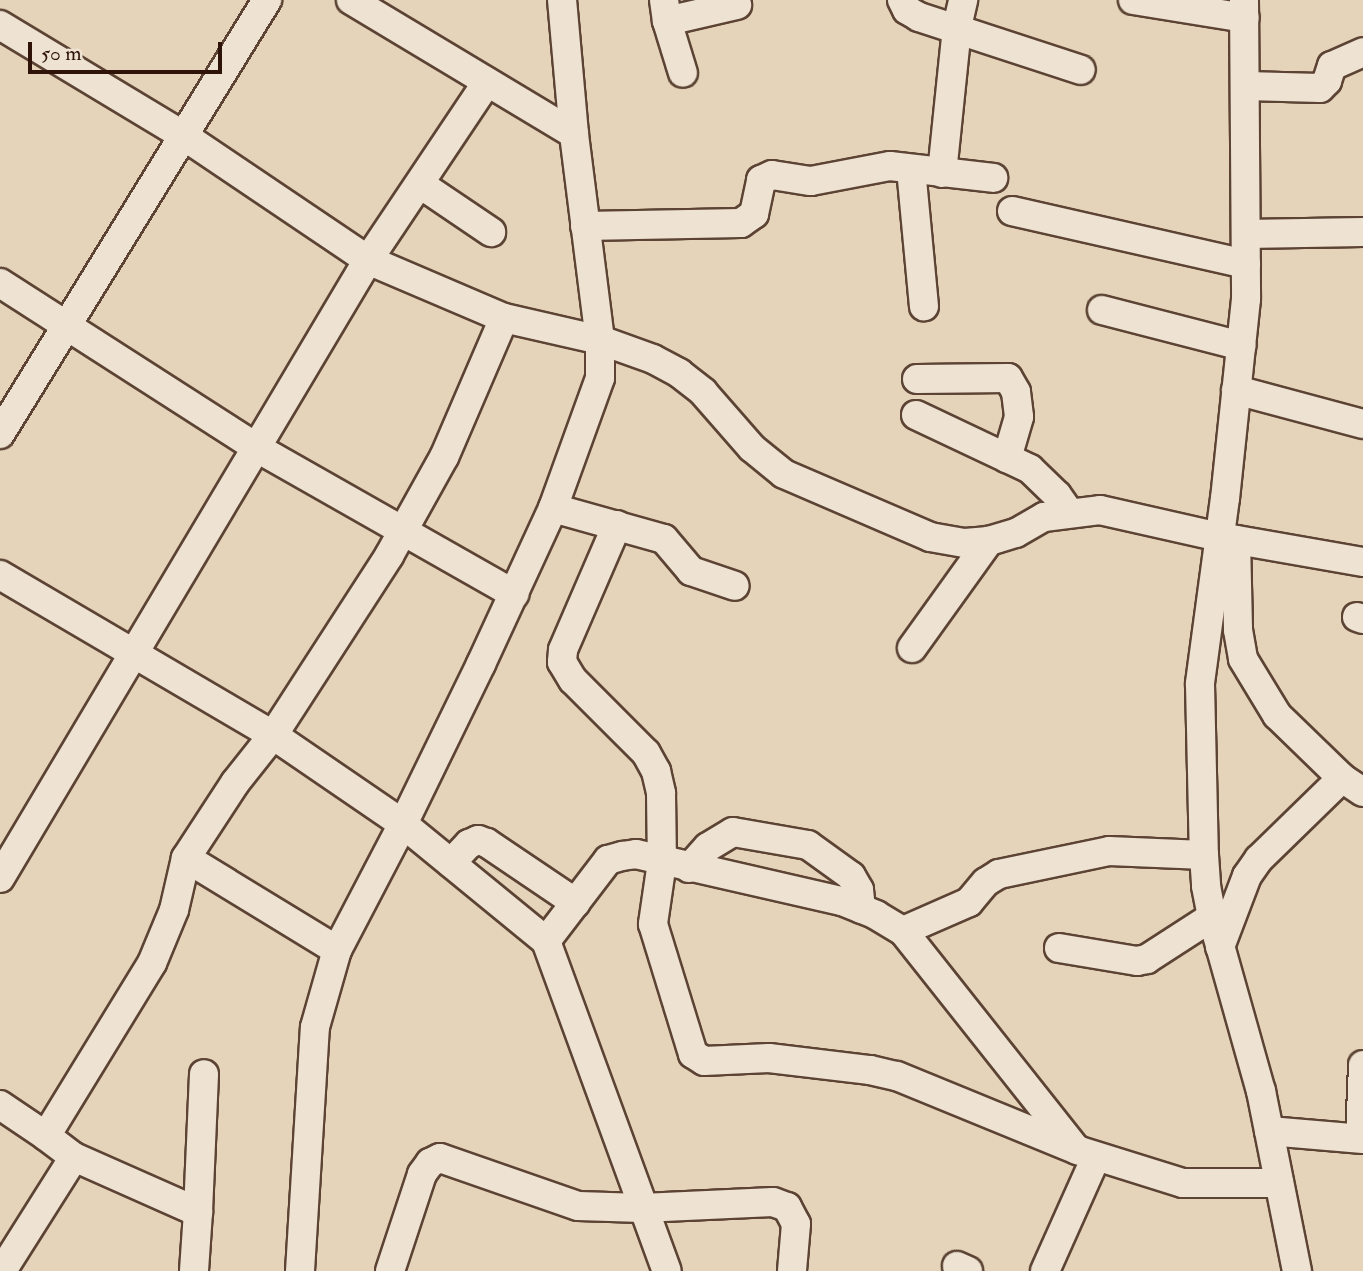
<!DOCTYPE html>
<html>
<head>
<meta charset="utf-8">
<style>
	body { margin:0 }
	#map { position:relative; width:1363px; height:1271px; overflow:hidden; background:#e5d4ba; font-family:"IM FELL Double Pica",serif }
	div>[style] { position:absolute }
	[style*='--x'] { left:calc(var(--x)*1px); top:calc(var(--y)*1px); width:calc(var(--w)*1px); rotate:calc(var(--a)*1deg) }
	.roads { filter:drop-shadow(2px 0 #5c4334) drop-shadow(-2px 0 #5c4334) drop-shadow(0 2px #5c4334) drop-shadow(0 -2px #5c4334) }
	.minor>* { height:28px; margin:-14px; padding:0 14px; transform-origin:14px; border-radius:14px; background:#eee3d2 }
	span { translate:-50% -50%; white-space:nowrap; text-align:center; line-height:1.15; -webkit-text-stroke:5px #eee3d2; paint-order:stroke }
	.scale { position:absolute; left:28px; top:42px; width:194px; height:32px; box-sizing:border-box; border:4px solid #2f1308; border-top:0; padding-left:9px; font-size:21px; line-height:24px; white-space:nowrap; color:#2f1308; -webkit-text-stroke:5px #eee3d2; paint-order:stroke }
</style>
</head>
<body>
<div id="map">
	<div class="roads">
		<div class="minor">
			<i style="--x:351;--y:0;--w:260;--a:31"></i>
			<i style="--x:664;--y:0;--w:21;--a:82"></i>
			<i style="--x:667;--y:21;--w:72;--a:-12.9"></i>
			<i style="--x:902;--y:0;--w:11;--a:63"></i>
			<i style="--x:907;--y:10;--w:14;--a:30"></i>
			<i style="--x:919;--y:17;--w:170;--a:18.1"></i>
			<i style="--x:1133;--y:0;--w:113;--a:9.1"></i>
			<i style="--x:1244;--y:0;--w:299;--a:89.6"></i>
			<i style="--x:1246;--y:299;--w:200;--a:96"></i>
			<i style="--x:1225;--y:498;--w:188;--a:97.7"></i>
			<i style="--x:1200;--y:684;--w:171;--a:88.7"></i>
			<i style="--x:1204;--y:855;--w:31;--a:86"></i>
			<i style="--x:1206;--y:886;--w:32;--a:79"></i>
			<i style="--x:1212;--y:917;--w:181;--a:74.3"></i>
			<i style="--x:1261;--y:1091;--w:184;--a:78.7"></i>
			<i style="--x:667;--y:21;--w:54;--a:72.9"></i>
			<i style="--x:0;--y:25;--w:215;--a:31.1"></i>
			<i style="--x:184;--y:136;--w:222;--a:34"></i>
			<i style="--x:368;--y:260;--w:148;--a:23.1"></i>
			<i style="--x:504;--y:318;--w:151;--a:113.3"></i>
			<i style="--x:444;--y:457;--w:113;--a:119.1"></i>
			<i style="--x:389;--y:556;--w:213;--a:122.9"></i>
			<i style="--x:273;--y:735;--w:61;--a:128.4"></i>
			<i style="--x:235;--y:783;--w:90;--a:123.2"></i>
			<i style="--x:186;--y:858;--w:53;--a:103"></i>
			<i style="--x:174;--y:910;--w:57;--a:112.5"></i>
			<i style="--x:152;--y:963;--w:203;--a:121.5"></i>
			<i style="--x:46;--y:1136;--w:35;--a:37"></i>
			<i style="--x:74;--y:1157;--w:135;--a:122.3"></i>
			<i style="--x:1246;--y:86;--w:74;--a:1.5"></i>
			<i style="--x:1320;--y:88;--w:10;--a:-45"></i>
			<i style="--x:1327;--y:81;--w:16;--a:-72"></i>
			<i style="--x:1332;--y:66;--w:34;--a:-24"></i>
			<i style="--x:911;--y:169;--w:138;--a:84.6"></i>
			<i style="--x:942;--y:173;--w:147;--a:-84.1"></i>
			<i style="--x:957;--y:27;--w:28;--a:-77"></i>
			<i style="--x:420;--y:184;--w:86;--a:34.1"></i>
			<i style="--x:1012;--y:211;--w:240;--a:12.8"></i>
			<i style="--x:585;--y:226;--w:156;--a:-1.1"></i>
			<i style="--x:741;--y:223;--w:16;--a:-35"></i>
			<i style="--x:754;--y:214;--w:35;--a:-78"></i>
			<i style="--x:761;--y:180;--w:12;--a:-24"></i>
			<i style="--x:772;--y:175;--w:39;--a:9"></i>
			<i style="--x:811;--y:181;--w:80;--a:-10.8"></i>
			<i style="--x:890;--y:166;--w:104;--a:6.6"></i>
			<i style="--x:1246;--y:234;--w:117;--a:-1"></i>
			<i style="--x:0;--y:283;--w:305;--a:32.7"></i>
			<i style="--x:257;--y:448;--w:296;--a:29.6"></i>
			<i style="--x:1102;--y:310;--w:144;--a:14.5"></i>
			<i style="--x:504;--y:318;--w:98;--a:12.9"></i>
			<i style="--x:600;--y:340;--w:56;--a:19.7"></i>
			<i style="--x:653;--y:359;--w:30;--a:28"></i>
			<i style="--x:679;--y:373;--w:31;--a:38"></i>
			<i style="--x:703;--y:392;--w:74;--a:48.8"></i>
			<i style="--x:752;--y:448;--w:41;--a:39.1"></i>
			<i style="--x:784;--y:474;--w:159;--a:23.3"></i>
			<i style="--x:930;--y:537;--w:36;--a:10"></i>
			<i style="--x:965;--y:543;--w:24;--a:-5"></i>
			<i style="--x:989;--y:541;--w:28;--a:-17"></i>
			<i style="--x:1016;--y:533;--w:32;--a:-30"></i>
			<i style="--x:1044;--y:517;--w:56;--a:-7.1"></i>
			<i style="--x:1100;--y:510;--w:123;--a:12.7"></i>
			<i style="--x:1220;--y:537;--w:145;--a:9.9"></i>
			<i style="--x:917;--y:379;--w:91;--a:-0.6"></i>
			<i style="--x:1008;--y:378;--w:16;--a:60"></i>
			<i style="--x:1016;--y:392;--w:25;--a:83"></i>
			<i style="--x:1019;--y:417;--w:43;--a:106.3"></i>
			<i style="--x:1236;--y:390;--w:131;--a:15"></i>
			<i style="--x:916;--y:415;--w:126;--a:25.3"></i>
			<i style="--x:1030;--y:469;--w:37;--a:44"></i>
			<i style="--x:1057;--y:495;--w:21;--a:55"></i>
			<i style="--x:0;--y:434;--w:510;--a:-58.4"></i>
			<i style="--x:553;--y:508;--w:115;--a:15.6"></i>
			<i style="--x:664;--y:539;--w:42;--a:49.8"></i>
			<i style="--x:691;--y:571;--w:46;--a:18.8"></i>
			<i style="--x:617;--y:525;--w:136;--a:113.4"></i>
			<i style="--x:563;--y:650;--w:12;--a:95"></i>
			<i style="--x:562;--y:662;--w:21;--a:59"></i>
			<i style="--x:573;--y:680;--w:103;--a:45"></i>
			<i style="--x:646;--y:753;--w:21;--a:61"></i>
			<i style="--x:656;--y:771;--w:23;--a:77"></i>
			<i style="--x:661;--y:793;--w:69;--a:89.2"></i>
			<i style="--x:662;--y:862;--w:63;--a:98.3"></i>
			<i style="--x:653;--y:924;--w:136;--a:72.9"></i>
			<i style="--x:693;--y:1054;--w:13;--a:32"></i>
			<i style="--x:704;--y:1061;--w:65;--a:-2.6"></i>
			<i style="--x:769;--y:1058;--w:102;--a:6.8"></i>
			<i style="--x:870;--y:1070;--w:28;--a:13"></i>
			<i style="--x:897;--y:1076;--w:195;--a:22.3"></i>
			<i style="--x:1077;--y:1150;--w:111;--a:17.3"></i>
			<i style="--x:1183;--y:1183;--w:96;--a:0"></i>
			<i style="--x:1236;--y:540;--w:90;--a:88.7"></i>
			<i style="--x:1238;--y:630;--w:29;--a:80"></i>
			<i style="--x:1243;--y:659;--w:66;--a:58.7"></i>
			<i style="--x:1277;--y:715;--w:91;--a:44.1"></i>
			<i style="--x:1342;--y:778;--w:25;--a:34"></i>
			<i style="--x:0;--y:575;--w:316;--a:30.4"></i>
			<i style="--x:273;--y:735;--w:158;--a:34.4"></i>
			<i style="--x:403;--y:824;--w:185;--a:39.3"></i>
			<i style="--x:546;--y:941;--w:351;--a:69.9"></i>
			<i style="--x:1357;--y:617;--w:6;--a:18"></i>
			<i style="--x:912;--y:648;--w:132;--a:-54.3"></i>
			<i style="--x:186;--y:858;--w:177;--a:31.4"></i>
			<i style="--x:451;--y:863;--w:26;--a:-47"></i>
			<i style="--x:469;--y:844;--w:10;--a:-24"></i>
			<i style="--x:478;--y:840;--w:9;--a:18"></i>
			<i style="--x:487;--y:843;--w:107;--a:34"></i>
			<i style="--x:689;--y:868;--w:28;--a:-48"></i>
			<i style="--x:708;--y:847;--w:29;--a:-31"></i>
			<i style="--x:733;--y:832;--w:76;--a:9.8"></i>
			<i style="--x:808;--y:845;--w:53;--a:35.8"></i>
			<i style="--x:851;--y:876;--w:16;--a:60"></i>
			<i style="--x:859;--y:890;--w:19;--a:84"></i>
			<i style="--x:0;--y:878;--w:719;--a:-59.23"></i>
			<i style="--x:368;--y:260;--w:214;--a:-56.2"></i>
			<i style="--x:903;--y:931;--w:72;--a:-23.7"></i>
			<i style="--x:969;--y:902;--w:26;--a:-50"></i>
			<i style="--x:986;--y:882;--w:15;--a:-32"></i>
			<i style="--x:999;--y:874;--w:112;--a:-11.8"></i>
			<i style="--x:1109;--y:851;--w:95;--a:2.4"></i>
			<i style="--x:546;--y:941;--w:102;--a:-52.6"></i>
			<i style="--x:608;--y:860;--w:15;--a:-16"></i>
			<i style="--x:622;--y:856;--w:14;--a:-8"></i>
			<i style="--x:636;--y:854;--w:211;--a:12.9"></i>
			<i style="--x:842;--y:901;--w:37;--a:22"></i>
			<i style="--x:876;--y:915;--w:31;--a:31"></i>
			<i style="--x:903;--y:931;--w:277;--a:51.6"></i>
			<i style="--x:1220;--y:947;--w:76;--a:-69.2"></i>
			<i style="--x:1247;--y:876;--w:21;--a:-55"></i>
			<i style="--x:1259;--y:859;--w:116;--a:-44.3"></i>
			<i style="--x:1059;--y:948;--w:79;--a:9.5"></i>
			<i style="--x:1137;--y:961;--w:10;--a:-11"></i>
			<i style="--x:1147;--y:959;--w:77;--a:-32.9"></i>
			<i style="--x:0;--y:1105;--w:55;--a:34"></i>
			<i style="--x:1269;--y:1131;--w:94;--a:4.9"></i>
			<i style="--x:1360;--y:1138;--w:73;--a:-87.6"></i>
			<i style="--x:74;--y:1157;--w:136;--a:23.9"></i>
			<i style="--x:198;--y:1212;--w:59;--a:93.9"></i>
			<i style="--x:198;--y:1212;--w:138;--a:-87.5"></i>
			<i style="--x:957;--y:1266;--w:12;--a:24"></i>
			<i style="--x:300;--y:1271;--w:244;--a:-86.5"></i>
			<i style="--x:315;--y:1027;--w:80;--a:-74.1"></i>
			<i style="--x:337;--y:950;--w:142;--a:-62.4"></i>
			<i style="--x:403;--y:824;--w:178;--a:-64"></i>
			<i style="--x:481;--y:664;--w:172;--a:-65.2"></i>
			<i style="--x:553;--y:508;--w:138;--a:-70.1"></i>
			<i style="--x:600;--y:378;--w:38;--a:-90"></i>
			<i style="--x:600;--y:340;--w:208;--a:-97.2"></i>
			<i style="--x:574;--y:134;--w:135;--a:-95.1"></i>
			<i style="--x:390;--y:1271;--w:102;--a:-71.7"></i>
			<i style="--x:422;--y:1174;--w:14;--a:-54"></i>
			<i style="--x:430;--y:1163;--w:11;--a:-27"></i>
			<i style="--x:440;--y:1158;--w:146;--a:19.2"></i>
			<i style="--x:578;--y:1206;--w:64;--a:1.8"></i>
			<i style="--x:642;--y:1208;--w:131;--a:-2.6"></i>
			<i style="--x:773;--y:1202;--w:15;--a:20"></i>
			<i style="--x:787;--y:1207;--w:19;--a:62"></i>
			<i style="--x:796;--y:1224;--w:47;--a:94.9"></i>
			<i style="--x:1045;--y:1271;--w:125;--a:-65.9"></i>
		</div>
	</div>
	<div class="scale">50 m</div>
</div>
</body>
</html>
